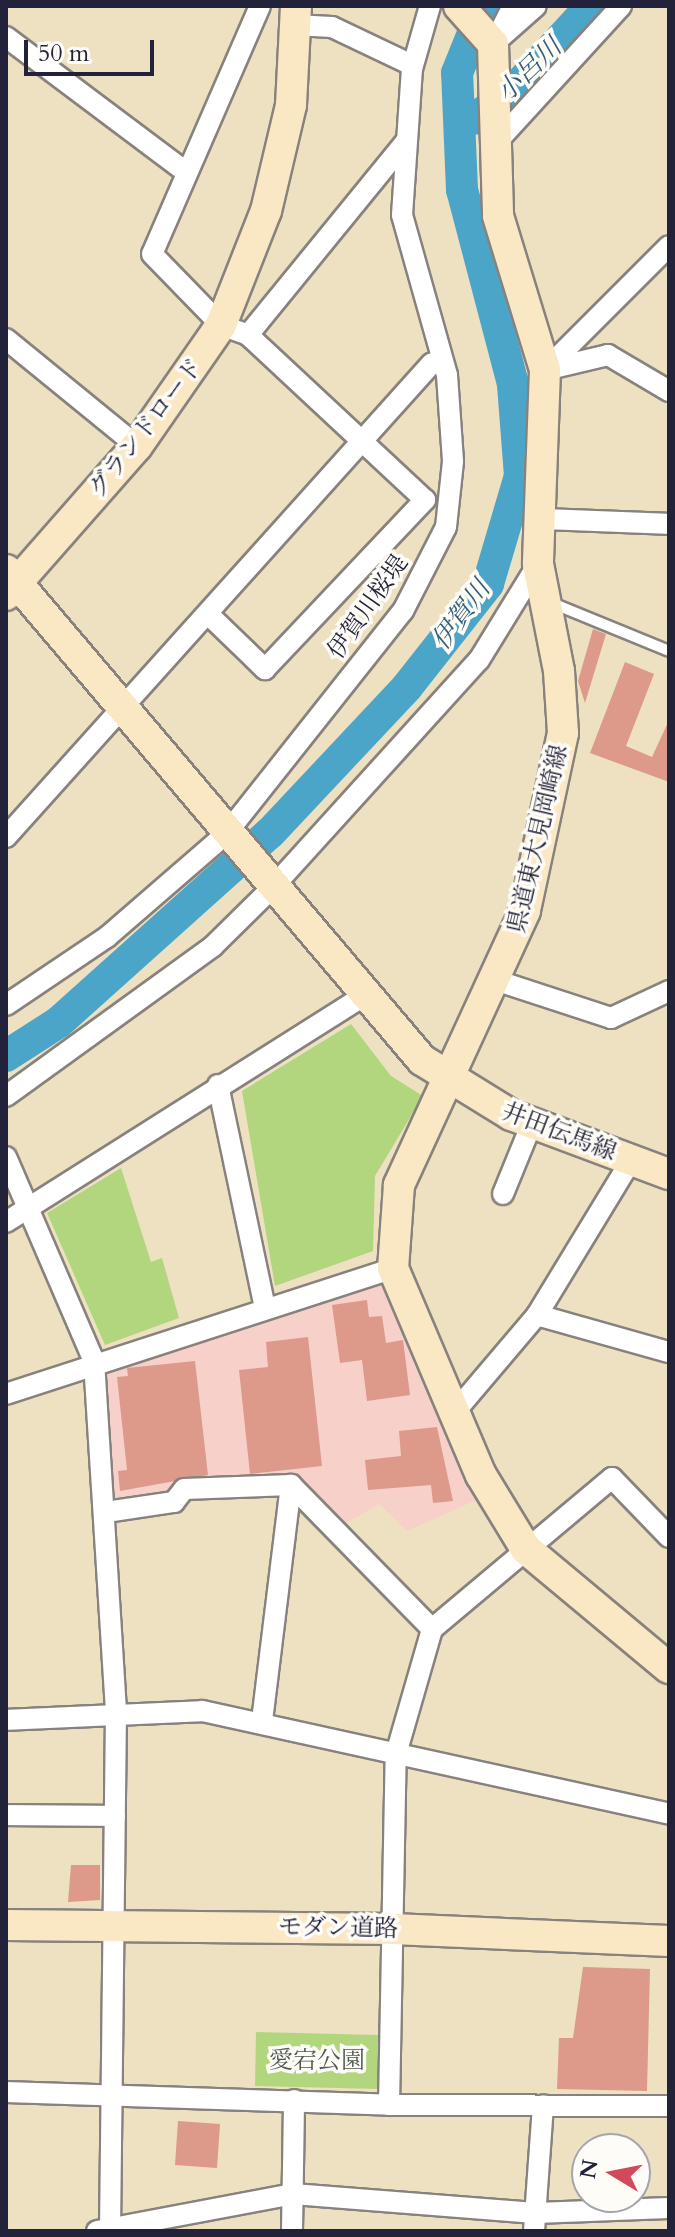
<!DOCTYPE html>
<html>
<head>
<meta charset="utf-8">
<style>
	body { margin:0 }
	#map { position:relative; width:675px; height:2237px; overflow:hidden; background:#ede1c1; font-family:Cardo,"Noto Serif JP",serif }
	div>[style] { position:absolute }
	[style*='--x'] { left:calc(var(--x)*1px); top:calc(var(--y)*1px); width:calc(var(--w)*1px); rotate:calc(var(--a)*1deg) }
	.built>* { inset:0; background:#f7d0c9 }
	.green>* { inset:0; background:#b2d67e }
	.river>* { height:32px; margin:-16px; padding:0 16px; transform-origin:16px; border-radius:16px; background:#4ba5c9 }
	.building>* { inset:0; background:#dd998a }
	.roads { filter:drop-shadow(2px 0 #88827e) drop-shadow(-2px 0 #88827e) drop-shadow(0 2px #88827e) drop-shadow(0 -2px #88827e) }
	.lane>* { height:10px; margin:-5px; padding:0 5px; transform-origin:5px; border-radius:5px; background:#fff }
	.street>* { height:20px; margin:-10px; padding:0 10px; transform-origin:10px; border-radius:10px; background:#fff }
	.secondary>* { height:30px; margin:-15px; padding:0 15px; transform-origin:15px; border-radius:15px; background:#fae7c3 }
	span { translate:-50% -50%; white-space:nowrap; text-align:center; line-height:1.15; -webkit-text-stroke:7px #fdfcf7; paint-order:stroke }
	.street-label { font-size:24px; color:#22223b }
	.park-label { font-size:24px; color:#4d584f }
	.water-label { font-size:26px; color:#345d7b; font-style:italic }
	.frame { position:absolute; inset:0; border:8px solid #22223b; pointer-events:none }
	.north { position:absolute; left:571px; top:2133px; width:80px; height:80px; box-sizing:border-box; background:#fdfcf7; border:2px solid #a5a5ac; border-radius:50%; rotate:280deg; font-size:22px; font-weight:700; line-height:32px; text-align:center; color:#22223b }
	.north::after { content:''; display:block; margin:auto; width:28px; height:36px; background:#d1495b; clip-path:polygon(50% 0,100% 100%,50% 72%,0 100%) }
	.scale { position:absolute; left:24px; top:40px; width:130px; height:36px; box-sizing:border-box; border:4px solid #22223b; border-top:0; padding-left:10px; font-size:24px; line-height:28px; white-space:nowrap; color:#22223b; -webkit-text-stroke:6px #fdfcf7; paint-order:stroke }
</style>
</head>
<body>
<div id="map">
	<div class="built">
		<i style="clip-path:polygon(391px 1281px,483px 1497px,407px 1531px,379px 1504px,343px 1525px,303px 1496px,176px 1495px,110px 1506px,102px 1369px)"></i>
	</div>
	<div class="green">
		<i style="clip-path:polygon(351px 1024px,391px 1076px,423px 1096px,375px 1176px,373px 1251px,275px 1286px,242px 1091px)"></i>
		<i style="clip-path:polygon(121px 1168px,151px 1262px,162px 1258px,179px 1318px,105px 1345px,47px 1213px)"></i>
		<i style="clip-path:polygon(256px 2032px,378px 2035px,379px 2089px,255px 2086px)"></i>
	</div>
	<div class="river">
		<i style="--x:474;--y:119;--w:49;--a:-35.9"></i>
		<i style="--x:514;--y:90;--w:114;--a:-47.5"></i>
		<i style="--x:6;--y:1056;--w:63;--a:-32.7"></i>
		<i style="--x:59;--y:1022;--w:283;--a:-41.9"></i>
		<i style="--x:270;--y:833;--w:200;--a:-46.8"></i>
		<i style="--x:407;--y:687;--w:131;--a:-51.8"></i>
		<i style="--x:488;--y:584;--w:113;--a:-73.5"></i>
		<i style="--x:520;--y:476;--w:92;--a:-94.4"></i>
		<i style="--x:513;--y:384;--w:201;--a:-104.7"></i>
		<i style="--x:462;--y:190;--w:117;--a:-92.4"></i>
		<i style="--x:457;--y:73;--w:72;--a:-68.1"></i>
	</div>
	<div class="building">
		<i style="clip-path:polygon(593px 629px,606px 634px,585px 703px,578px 681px)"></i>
		<i style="clip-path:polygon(625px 662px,654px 674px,626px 746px,652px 757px,669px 720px,669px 782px,590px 753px)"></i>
		<i style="clip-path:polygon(367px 1300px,369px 1317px,382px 1316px,386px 1343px,403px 1340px,410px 1395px,367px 1401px,362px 1360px,340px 1363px,332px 1305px)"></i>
		<i style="clip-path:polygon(308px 1337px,322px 1466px,250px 1474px,239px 1370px,268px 1367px,266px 1342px)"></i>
		<i style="clip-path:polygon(195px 1361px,208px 1475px,120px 1491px,118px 1471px,127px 1470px,117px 1377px,128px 1376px,127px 1368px)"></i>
		<i style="clip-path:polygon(437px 1427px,453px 1501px,433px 1503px,431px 1485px,368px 1490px,365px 1460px,401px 1456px,399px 1431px)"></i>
		<i style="clip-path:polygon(71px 1865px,100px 1865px,100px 1900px,68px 1902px)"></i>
		<i style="clip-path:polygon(583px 1967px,650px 1969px,647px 2091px,557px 2089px,559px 2038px,573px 2038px)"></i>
		<i style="clip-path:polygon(178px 2121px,220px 2124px,217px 2168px,175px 2165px)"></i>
	</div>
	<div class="roads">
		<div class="lane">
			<i style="--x:552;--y:603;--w:126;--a:22.3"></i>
		</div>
		<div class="street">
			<i style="--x:260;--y:6;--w:270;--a:113.5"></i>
			<i style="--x:152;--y:254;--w:99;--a:45.8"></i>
			<i style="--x:221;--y:325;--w:29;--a:20"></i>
			<i style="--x:248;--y:335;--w:250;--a:-50.8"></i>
			<i style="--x:294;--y:25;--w:38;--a:3"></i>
			<i style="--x:332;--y:27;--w:89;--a:25.4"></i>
			<i style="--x:6;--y:37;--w:225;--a:36.9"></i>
			<i style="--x:495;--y:41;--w:39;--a:-63"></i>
			<i style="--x:493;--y:44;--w:57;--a:-41.5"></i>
			<i style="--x:495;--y:144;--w:187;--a:-47.6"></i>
			<i style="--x:6;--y:339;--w:169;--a:39.2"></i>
			<i style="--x:545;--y:370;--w:175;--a:-45"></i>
			<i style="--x:545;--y:370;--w:65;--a:-13.4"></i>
			<i style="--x:608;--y:355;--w:71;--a:30.5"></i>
			<i style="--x:541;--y:519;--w:128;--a:2.2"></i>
			<i style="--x:209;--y:615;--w:78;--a:44"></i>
			<i style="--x:265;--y:669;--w:233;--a:-46.6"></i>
			<i style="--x:425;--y:500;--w:242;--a:-137"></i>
			<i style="--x:6;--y:837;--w:637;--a:-48.05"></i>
			<i style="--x:498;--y:981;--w:119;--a:18.1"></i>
			<i style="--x:611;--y:1018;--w:64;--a:-25"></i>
			<i style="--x:6;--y:1005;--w:122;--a:-34"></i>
			<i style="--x:107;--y:937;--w:157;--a:-40.9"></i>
			<i style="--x:226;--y:834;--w:285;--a:-51.6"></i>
			<i style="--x:403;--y:611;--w:94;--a:-62.9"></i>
			<i style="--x:446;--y:527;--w:66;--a:-83.9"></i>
			<i style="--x:453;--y:461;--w:86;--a:-94"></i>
			<i style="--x:447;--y:375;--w:166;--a:-105.7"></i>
			<i style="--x:402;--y:215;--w:146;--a:-86.1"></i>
			<i style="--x:412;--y:69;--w:66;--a:-74.1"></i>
			<i style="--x:218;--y:1085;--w:228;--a:78.1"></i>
			<i style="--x:6;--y:1096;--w:256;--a:-35.9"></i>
			<i style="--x:213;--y:946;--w:81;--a:-44.5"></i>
			<i style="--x:271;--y:889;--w:309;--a:-47.8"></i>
			<i style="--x:479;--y:660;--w:113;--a:-58.4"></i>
			<i style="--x:6;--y:1157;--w:222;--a:66.7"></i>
			<i style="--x:94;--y:1361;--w:351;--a:86.4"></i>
			<i style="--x:116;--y:1711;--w:520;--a:90.66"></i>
			<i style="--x:503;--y:1194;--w:77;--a:-67.8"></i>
			<i style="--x:6;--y:1222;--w:421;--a:-32.3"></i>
			<i style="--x:537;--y:1315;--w:137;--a:15.7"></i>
			<i style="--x:6;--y:1394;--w:407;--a:-18"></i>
			<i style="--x:453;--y:1414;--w:130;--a:-49.7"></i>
			<i style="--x:537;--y:1315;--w:183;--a:-58.7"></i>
			<i style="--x:106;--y:1512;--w:69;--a:-8.4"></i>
			<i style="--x:174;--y:1502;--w:16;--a:-52"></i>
			<i style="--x:184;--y:1489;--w:107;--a:-2.1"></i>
			<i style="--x:291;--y:1485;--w:202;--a:45.6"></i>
			<i style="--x:6;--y:1720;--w:196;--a:-2.6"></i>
			<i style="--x:202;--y:1711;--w:478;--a:12.4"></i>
			<i style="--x:262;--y:1721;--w:238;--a:-83"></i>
			<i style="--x:6;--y:1815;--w:109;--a:0.5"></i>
			<i style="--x:6;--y:2092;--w:383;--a:1.9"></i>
			<i style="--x:389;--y:2105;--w:351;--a:-88.9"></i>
			<i style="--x:396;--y:1754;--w:130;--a:-73.9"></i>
			<i style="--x:432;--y:1629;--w:235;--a:-40"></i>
			<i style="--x:612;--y:1478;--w:82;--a:46"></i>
			<i style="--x:389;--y:2105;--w:280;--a:0.2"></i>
			<i style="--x:97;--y:2231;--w:199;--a:-10.7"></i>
			<i style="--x:293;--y:2194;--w:243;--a:4.5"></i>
			<i style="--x:535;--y:2213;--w:134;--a:-2.1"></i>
			<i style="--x:292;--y:2231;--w:131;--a:-89.1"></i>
			<i style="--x:534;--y:2231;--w:126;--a:-85.9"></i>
		</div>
		<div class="secondary">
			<i style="--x:459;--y:6;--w:51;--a:48.2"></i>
			<i style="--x:493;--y:44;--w:172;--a:88.3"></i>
			<i style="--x:498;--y:216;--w:161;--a:73"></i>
			<i style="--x:545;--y:370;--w:194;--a:92.1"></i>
			<i style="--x:538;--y:564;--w:109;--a:78.9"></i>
			<i style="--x:559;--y:671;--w:62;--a:86.3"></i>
			<i style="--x:563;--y:733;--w:182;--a:102.1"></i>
			<i style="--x:525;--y:911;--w:302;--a:114.7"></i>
			<i style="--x:399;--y:1185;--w:83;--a:94.1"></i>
			<i style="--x:393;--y:1268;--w:225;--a:67"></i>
			<i style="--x:481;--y:1475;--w:87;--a:58.7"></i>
			<i style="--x:526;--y:1549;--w:186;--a:39.8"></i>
			<i style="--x:6;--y:570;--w:643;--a:49.67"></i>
			<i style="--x:422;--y:1060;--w:105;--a:31.7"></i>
			<i style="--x:511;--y:1115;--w:169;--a:20.5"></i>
			<i style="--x:6;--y:595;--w:198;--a:-48.7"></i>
			<i style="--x:137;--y:446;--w:147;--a:-55.2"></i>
			<i style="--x:221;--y:325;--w:123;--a:-68.5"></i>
			<i style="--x:266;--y:211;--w:109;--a:-76.7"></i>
			<i style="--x:291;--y:105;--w:99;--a:-87.1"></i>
			<i style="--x:6;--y:1925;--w:387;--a:0.6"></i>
			<i style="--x:393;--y:1929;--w:276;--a:2.5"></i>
		</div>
	</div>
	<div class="street-label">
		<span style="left:146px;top:428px;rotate:-52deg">グランドロード</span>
		<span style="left:368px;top:607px;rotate:-55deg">伊賀川桜堤</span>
		<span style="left:538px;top:839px;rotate:-77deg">県道東大見岡崎線</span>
		<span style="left:559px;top:1132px;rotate:21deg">井田伝馬線</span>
		<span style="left:338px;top:1928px;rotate:1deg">モダン道路</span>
	</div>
	<div class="park-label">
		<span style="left:317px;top:2061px">愛宕公園</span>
	</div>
	<div class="water-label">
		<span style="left:529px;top:70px;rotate:-44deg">小呂川</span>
		<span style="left:461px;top:615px;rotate:-54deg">伊賀川</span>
	</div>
	<div class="frame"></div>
	<div class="north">N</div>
	<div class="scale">50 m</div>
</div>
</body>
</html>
